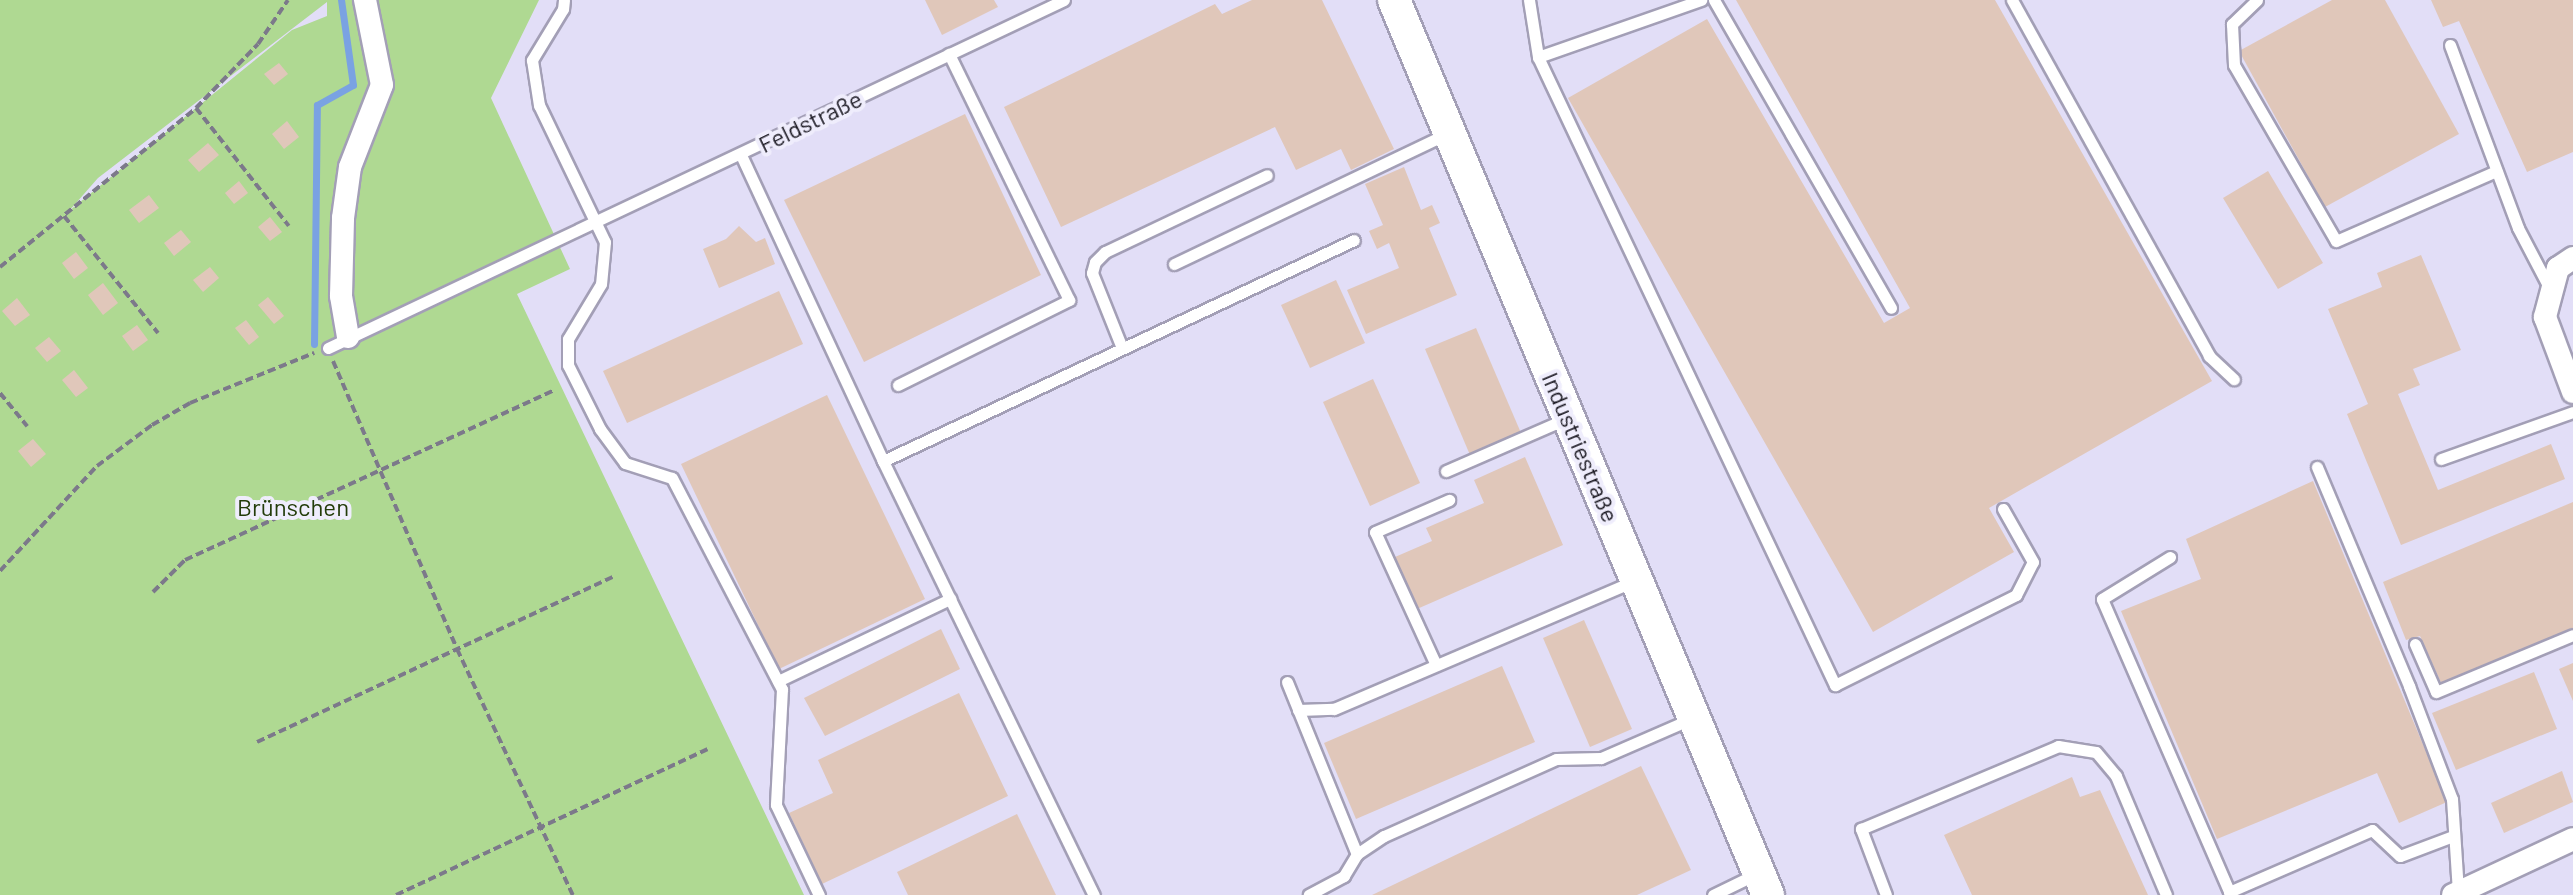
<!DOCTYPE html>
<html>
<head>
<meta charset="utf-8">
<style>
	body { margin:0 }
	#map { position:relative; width:2573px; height:895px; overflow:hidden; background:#e2def7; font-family:Barlow,sans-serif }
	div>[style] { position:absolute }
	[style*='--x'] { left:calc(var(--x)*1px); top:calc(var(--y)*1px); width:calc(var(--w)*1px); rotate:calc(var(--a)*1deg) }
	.green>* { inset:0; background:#afd992 }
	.stream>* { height:7px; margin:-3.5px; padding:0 3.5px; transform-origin:3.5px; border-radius:3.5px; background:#7aa2e2 }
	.building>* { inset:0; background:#e0c7ba }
	.path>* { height:4px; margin-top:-2px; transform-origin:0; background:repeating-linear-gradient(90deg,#7c798a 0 8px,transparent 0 12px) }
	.roads { filter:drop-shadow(2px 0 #a39fb6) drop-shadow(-2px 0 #a39fb6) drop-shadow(0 2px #a39fb6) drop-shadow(0 -2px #a39fb6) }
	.lane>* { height:11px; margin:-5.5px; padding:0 5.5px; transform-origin:5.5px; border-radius:5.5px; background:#fff }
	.street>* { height:22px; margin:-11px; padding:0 11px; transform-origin:11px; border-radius:11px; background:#fff }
	.secondary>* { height:32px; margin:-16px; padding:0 16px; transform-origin:16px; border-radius:16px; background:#fff }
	span { translate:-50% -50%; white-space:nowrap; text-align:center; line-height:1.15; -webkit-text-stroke:8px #efedfc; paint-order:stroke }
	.street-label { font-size:24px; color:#1b1922 }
	.park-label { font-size:24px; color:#233c0a }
</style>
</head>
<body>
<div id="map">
	<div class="green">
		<i style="clip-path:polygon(evenodd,0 0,539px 0,491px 98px,570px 269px,517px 294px,804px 895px,0 895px,0 0,327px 2px,327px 16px,292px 30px,69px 211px,98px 178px,327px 2px)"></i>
	</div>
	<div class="stream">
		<i style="--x:314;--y:344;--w:239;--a:-89.3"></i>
		<i style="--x:317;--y:105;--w:41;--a:-29.1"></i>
		<i style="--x:353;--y:85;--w:86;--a:-98"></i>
	</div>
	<div class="building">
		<i style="clip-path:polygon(925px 0,994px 0,998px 7px,942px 35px)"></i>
		<i style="clip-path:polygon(1252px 0,1322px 0,1394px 149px,1351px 170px,1341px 149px,1296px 170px,1275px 127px,1061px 227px,1004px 107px,1215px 4px,1222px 14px)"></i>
		<i style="clip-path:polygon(1736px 0,1995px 0,2212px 381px,1989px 508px,2014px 552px,1873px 632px,1568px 98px,1707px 19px,1884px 323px,1910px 308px)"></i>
		<i style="clip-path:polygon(2332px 0,2385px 0,2459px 134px,2325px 207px,2239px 51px)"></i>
		<i style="clip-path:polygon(2431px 0,2573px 0,2573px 152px,2527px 172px,2459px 21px,2443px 27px)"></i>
		<i style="clip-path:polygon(279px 63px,288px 74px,274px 85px,264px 74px)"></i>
		<i style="clip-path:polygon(965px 114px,1041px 275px,864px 362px,784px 200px)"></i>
		<i style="clip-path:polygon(287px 121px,299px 137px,284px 149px,272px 134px)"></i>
		<i style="clip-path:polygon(208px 143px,219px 155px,199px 172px,188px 160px)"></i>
		<i style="clip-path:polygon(1404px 167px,1421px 210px,1432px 205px,1440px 223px,1429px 228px,1457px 295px,1366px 334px,1347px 290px,1399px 268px,1389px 243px,1377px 249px,1369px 231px,1383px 225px,1365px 184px)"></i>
		<i style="clip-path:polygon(2268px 171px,2323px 263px,2278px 289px,2223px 198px)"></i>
		<i style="clip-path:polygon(239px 181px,248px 193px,234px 204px,225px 193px)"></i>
		<i style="clip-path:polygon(149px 195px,159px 208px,139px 223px,129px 210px)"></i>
		<i style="clip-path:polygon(270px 217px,282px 232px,270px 241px,258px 227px)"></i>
		<i style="clip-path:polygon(739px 226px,756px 242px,765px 238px,775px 264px,719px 288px,703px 249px,726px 239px)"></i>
		<i style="clip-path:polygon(181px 230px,191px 242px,174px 256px,164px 243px)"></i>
		<i style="clip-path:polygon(76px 252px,88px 268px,74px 279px,62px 263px)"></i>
		<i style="clip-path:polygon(2421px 255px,2461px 350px,2413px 369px,2420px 385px,2398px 394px,2438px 490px,2551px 444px,2565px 479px,2401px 545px,2347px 414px,2368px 404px,2328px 309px,2382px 287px,2377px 273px)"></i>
		<i style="clip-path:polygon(210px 267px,219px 278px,203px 292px,193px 280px)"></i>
		<i style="clip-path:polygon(1336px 280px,1365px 343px,1310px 368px,1281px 305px)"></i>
		<i style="clip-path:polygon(103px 283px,118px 303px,103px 315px,88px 295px)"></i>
		<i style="clip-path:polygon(779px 291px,803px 344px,627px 423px,603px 371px)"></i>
		<i style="clip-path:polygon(268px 297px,284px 316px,274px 324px,258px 305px)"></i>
		<i style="clip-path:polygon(17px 298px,30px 315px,15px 326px,2px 311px)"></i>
		<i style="clip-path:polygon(246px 320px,259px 337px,249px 345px,235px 328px)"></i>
		<i style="clip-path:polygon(137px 325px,148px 340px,133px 351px,122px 336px)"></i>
		<i style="clip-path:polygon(1476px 328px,1521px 433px,1470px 455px,1425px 349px)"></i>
		<i style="clip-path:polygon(49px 337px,61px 351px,47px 362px,35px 348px)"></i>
		<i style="clip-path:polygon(74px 370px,88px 388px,76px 397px,62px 380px)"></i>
		<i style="clip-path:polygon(1373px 379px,1420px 483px,1370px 506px,1323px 402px)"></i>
		<i style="clip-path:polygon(827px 395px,925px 599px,779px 669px,681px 464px)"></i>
		<i style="clip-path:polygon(33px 439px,46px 454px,31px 467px,18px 451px)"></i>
		<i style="clip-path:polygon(1525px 457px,1563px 545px,1417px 609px,1395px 557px,1432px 541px,1426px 528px,1484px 503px,1474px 480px)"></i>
		<i style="clip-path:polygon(2313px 481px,2447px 802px,2399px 823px,2377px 773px,2217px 839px,2121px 611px,2201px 579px,2186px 539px)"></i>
		<i style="clip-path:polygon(2573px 502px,2573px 629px,2442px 685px,2420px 636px,2406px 640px,2383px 582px)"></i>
		<i style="clip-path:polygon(1584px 620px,1632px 729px,1590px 747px,1543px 638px)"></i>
		<i style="clip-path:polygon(941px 629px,960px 669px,825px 736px,804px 698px)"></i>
		<i style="clip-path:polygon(2573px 663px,2573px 701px,2559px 669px)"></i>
		<i style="clip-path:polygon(1502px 666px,1535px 742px,1356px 819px,1324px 743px)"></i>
		<i style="clip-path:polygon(2534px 672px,2557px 729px,2456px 770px,2432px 713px)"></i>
		<i style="clip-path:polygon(959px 693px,1008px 796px,822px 884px,789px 813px,833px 793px,818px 760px)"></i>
		<i style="clip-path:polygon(1641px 766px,1691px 870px,1637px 895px,1372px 895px)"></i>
		<i style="clip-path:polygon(2562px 771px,2573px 802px,2504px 833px,2491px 803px)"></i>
		<i style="clip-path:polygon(2072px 777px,2080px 797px,2100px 790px,2148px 895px,1972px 895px,1944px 835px)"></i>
		<i style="clip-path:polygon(1017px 814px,1056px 895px,908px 895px,897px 872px)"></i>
	</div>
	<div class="path">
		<i style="--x:196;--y:108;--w:150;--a:51.8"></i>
		<i style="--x:64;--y:216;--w:150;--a:51.2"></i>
		<i style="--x:0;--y:267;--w:252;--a:-39"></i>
		<i style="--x:196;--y:108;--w:89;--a:-45.9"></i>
		<i style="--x:258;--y:44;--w:53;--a:-55.7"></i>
		<i style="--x:333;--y:361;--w:314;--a:66.7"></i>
		<i style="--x:457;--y:649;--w:272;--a:64.8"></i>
		<i style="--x:0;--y:393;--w:43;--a:50.7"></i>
		<i style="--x:0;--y:571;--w:143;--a:-47.3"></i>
		<i style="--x:97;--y:466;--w:69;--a:-36.7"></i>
		<i style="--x:152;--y:425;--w:44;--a:-30.1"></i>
		<i style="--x:190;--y:403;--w:134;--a:-22"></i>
		<i style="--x:153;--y:592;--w:45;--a:-45"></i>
		<i style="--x:185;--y:560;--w:405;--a:-24.7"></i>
		<i style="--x:257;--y:742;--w:392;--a:-24.9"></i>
		<i style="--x:396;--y:895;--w:344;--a:-25.1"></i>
	</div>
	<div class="roads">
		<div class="lane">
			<i style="--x:564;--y:0;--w:9;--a:96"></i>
			<i style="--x:563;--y:9;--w:60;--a:121.3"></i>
			<i style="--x:532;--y:60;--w:46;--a:81.2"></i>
			<i style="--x:539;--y:105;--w:152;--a:64.3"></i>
			<i style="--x:605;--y:242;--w:42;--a:95.4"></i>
			<i style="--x:601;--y:284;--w:64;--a:121"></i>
			<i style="--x:568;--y:339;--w:26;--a:90"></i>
			<i style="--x:568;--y:365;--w:72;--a:63.4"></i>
			<i style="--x:600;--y:429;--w:42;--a:53.7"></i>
			<i style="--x:625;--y:463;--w:49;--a:17.7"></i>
			<i style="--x:672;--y:478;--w:238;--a:62.5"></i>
			<i style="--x:782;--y:689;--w:116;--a:93"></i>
			<i style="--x:776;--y:805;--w:100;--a:64.5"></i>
			<i style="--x:1529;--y:0;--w:58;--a:81"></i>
			<i style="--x:1538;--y:57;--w:695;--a:64.69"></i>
			<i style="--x:1835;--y:685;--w:202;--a:-26.4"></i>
			<i style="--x:2016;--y:595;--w:37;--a:-63"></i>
			<i style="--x:2033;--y:562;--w:61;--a:-119.5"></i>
			<i style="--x:1714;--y:0;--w:355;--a:60.1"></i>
			<i style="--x:2012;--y:0;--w:407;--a:61"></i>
			<i style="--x:2209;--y:356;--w:34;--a:43"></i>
			<i style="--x:2257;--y:0;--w:35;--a:136"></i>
			<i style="--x:2232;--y:24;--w:41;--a:87.2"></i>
			<i style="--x:2234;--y:65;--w:203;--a:59.9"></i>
			<i style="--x:2336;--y:241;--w:175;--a:-23.6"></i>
			<i style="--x:2450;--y:45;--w:195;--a:69.6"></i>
			<i style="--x:2518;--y:228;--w:69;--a:62.3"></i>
			<i style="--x:1538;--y:57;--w:173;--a:-19.3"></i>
			<i style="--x:741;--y:155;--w:337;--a:65.1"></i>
			<i style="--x:883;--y:461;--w:483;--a:64.1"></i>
			<i style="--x:1174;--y:264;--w:305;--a:-25.5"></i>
			<i style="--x:328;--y:348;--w:814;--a:-25.31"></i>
			<i style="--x:1122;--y:348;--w:81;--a:-111.8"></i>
			<i style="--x:1092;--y:273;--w:11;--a:-75"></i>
			<i style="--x:1095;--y:262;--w:14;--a:-45"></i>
			<i style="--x:1105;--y:252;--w:179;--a:-25.4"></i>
			<i style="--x:898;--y:385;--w:191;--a:-26.4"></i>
			<i style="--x:1069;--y:300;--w:274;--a:-116"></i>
			<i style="--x:2441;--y:459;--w:140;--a:-19.6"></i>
			<i style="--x:883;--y:461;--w:520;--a:-25.14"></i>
			<i style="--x:2317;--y:467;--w:238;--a:67.2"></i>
			<i style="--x:2409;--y:686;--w:121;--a:69.2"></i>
			<i style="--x:2452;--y:799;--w:93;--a:86.3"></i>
			<i style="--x:1446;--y:471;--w:133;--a:-23.5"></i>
			<i style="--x:2170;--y:557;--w:80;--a:148.3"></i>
			<i style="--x:2102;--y:599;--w:323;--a:66.5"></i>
			<i style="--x:2415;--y:644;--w:52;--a:66.4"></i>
			<i style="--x:2436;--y:692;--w:148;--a:-22.6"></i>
			<i style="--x:1436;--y:665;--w:146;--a:-114.6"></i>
			<i style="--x:1375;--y:532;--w:81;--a:-23.4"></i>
			<i style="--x:778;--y:681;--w:191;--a:-25.5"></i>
			<i style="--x:1287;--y:682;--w:186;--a:67.9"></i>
			<i style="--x:1357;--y:854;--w:26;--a:121"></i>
			<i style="--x:1344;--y:876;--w:40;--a:152"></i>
			<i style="--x:1298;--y:710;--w:36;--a:-2"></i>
			<i style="--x:1334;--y:709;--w:328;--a:-23.1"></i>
			<i style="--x:1357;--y:854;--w:32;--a:-34"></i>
			<i style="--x:1384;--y:836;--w:188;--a:-24.1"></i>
			<i style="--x:1556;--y:759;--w:45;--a:-1.3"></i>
			<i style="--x:1601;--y:758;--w:100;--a:-23.5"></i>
			<i style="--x:2229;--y:892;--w:156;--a:-23.4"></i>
			<i style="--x:2372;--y:830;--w:38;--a:43"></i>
			<i style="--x:2400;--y:856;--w:57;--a:-20.7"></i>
			<i style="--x:1713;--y:895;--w:48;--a:-26"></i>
			<i style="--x:1886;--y:895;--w:71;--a:-110.7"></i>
			<i style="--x:1861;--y:829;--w:214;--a:-22.8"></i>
			<i style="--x:2058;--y:746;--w:38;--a:9"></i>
			<i style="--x:2096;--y:752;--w:31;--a:50"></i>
			<i style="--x:2116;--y:776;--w:129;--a:67.2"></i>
		</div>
		<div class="street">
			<i style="--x:2573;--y:258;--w:18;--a:146"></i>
			<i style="--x:2558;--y:268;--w:51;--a:104.9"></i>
			<i style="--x:2545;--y:317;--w:80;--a:69.5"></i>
			<i style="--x:348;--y:337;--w:42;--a:-99.7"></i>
			<i style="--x:341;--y:296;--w:78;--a:-88.5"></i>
			<i style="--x:343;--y:218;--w:51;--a:-82.2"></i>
			<i style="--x:350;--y:167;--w:88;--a:-68.7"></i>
			<i style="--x:382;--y:85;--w:87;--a:-101.3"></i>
			<i style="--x:2453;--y:895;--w:132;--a:-25"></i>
		</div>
		<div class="secondary">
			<i style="--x:1394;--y:0;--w:970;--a:67.32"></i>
		</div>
	</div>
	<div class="street-label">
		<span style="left:810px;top:121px;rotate:-26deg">Feldstraße</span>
		<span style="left:1581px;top:447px;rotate:67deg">Industriestraße</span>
	</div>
	<div class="park-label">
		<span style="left:293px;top:507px">Brünschen</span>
	</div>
</div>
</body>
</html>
